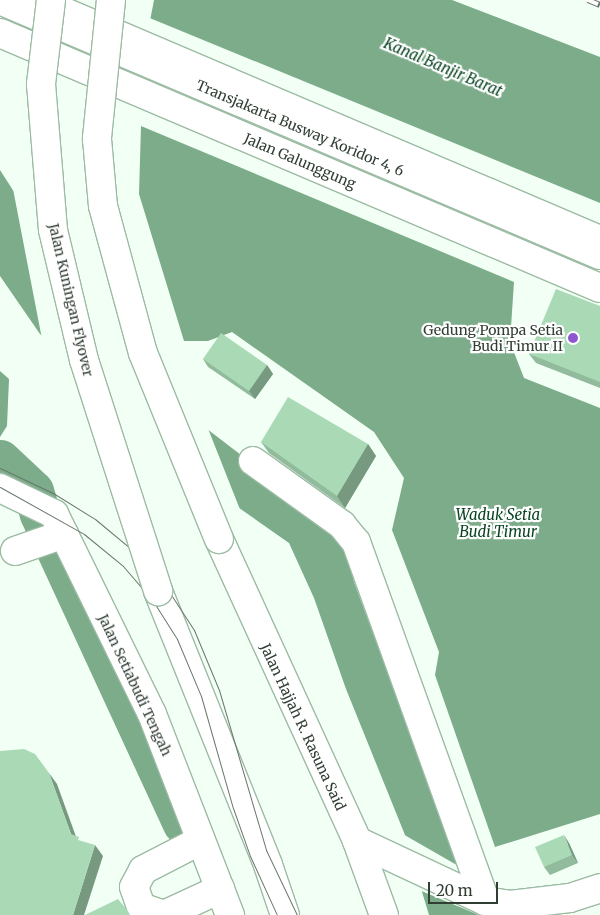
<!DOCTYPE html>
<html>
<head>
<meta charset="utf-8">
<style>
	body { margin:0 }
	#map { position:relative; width:600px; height:915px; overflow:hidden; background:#f2fff5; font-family:Merriweather,serif }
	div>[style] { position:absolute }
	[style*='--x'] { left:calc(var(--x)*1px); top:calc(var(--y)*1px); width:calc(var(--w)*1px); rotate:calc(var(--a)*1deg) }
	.water>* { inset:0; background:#7cac89 }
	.pier>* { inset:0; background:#f2fff5 }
	.river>* { height:41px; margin:-20.5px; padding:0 20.5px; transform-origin:20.5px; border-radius:20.5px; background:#7cac89 }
	.roads { filter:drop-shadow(1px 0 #9bbba3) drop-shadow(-1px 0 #9bbba3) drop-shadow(0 1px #9bbba3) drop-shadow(0 -1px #9bbba3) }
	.minor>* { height:28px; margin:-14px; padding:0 14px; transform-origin:14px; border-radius:14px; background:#fff }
	.major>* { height:28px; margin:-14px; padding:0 14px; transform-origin:14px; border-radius:14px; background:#fff }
	.tram>* { height:1px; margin:-0.5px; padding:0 0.5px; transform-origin:0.5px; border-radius:0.5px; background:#6a776d }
	.rail>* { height:5.5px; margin-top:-2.75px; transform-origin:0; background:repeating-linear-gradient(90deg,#fff 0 11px,#6a776d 0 22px); box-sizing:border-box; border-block:1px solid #6a776d }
	.bridges { filter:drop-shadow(1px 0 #9bbba3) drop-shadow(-1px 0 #9bbba3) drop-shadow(0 1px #9bbba3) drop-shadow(0 -1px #9bbba3) }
	.major-bridge>* { height:28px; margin:-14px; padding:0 14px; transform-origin:14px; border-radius:14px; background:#fff }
	.wall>* { inset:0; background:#91bb9c }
	.shaded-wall>* { inset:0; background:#76997f }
	.building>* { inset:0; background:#a9dab5 }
	.dots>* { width:14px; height:14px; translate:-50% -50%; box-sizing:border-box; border:2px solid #fff; border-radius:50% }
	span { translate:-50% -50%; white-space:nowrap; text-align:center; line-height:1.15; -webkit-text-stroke:4.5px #fff; paint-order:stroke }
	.street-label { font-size:14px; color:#313e34 }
	.poi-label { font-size:14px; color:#313e34 }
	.right { translate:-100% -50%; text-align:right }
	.water-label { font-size:15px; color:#0a4523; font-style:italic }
	.scale { position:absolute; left:428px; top:882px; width:70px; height:22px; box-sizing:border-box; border:2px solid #313e34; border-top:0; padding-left:6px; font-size:15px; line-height:18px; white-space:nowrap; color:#313e34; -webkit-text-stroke:4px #fff; paint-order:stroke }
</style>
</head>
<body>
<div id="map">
	<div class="water">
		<i style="clip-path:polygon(106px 0,452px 0,600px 57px,600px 203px)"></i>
		<i style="clip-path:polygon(141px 126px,514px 282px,510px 342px,524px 378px,600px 408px,600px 814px,495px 847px,435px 675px,439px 652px,392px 530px,404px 478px,374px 432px,232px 332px,208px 341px,184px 341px,139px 194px)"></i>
		<i style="clip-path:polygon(0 170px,70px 279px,168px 399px,343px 533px,354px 582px,477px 915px,429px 915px,405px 835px,346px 689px,314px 598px,289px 543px,158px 451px,40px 334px,0 276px)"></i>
		<i style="clip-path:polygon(0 371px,9px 379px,7px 426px,0 437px)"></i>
	</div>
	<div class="pier">
		<i style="clip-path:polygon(104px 0,154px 0,150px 21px,105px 2px)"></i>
		<i style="clip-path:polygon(13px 189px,72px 278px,170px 397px,207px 426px,241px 512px,156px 453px,42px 339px)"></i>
		<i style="clip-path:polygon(401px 833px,462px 868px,479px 915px,419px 890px)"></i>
	</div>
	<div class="river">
		<i style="--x:0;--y:460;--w:45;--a:43.2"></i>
		<i style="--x:33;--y:491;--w:24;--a:73"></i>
		<i style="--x:40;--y:514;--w:341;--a:65.2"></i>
	</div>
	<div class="roads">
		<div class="minor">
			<i style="--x:0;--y:0;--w:652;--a:23.03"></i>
			<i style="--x:253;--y:461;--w:110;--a:35.7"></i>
			<i style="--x:342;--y:525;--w:22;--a:51"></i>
			<i style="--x:356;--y:542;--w:381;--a:70.2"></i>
			<i style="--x:0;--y:488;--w:60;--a:25.7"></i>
			<i style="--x:54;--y:514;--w:223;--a:63.9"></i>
			<i style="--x:152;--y:714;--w:216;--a:68.8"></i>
			<i style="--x:15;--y:551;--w:52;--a:-19.1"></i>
			<i style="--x:164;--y:915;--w:24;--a:-161"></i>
			<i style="--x:141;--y:907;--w:21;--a:-109"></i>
			<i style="--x:134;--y:887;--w:19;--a:-62"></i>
			<i style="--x:143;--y:870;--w:65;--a:-27.3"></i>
			<i style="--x:164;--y:915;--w:62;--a:-24.9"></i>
		</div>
		<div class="major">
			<i style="--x:36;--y:0;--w:613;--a:23.05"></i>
			<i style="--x:0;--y:33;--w:652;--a:23.03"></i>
			<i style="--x:219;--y:539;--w:332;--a:65.4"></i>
			<i style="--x:357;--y:841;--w:79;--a:70"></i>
			<i style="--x:158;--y:591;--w:295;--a:68.1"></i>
			<i style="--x:268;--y:865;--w:53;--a:71.2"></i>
			<i style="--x:357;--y:841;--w:141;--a:25.1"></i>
			<i style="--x:485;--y:901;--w:25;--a:9"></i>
			<i style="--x:510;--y:905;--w:60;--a:-6.7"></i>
			<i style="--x:570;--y:898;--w:32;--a:-18"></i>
		</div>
	</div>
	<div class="tram">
		<i style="--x:0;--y:468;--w:59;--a:25.3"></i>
		<i style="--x:53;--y:493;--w:49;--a:31.8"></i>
		<i style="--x:95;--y:519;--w:53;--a:39.7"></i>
		<i style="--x:136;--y:553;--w:49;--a:49.1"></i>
		<i style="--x:168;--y:590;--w:48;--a:57"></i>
		<i style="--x:194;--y:630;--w:65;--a:67.4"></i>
		<i style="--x:219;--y:690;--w:167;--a:73.6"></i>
		<i style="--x:266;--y:850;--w:72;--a:64.5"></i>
		<i style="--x:0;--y:487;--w:96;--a:29.2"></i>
		<i style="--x:84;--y:534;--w:50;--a:39.4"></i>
		<i style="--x:123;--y:566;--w:46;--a:49.4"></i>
		<i style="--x:153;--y:601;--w:45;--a:57.7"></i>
		<i style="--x:177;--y:639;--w:62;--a:67.2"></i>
		<i style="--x:201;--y:696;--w:116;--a:74.1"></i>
		<i style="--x:233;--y:808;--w:51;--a:70.5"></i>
		<i style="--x:250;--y:856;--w:65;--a:65.4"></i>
	</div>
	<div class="rail">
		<i style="--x:588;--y:0;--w:13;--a:23"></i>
	</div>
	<div class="bridges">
		<div class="major-bridge">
			<i style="--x:51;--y:0;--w:85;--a:96.8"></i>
			<i style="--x:41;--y:84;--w:146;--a:85.3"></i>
			<i style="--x:53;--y:230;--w:134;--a:76.6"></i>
			<i style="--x:84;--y:360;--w:243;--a:72.2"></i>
			<i style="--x:111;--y:0;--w:140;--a:95.8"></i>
			<i style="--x:97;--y:139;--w:67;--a:84.9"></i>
			<i style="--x:103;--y:206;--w:152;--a:74.8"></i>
			<i style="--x:143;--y:353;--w:201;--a:67.8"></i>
		</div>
	</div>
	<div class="wall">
		<i style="clip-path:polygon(600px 306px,600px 388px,536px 363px,529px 354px)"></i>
		<i style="clip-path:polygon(203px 359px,267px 365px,273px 374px,255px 399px,208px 367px)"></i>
		<i style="clip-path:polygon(261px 442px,368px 444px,376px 456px,345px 508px,269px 453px)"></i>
		<i style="clip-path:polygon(569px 843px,578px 863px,550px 875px,544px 867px)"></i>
	</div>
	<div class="shaded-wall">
		<i style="clip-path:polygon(267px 365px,273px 374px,255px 399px,249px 391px)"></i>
		<i style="clip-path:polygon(368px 444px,376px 456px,345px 508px,337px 496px)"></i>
		<i style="clip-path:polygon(49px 773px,57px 784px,79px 845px,71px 834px)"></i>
		<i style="clip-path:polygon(564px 835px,569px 843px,578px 863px,572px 855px)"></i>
		<i style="clip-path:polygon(95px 845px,103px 856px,84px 915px,73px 915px)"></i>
	</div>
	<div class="building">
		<i style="clip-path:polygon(556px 289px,600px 306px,600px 382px,529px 354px)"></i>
		<i style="clip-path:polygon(221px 333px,267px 365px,249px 391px,203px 359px)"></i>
		<i style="clip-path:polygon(288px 397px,368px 444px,337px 496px,261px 442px)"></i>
		<i style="clip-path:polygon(24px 749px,35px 754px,49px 773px,71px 834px,79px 837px,78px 840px,95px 845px,73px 915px,0 915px,0 751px)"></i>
		<i style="clip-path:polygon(564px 835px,572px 855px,544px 867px,535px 847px)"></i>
		<i style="clip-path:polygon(118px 899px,128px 911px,130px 915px,85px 915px)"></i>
	</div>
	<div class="dots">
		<i style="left:573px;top:338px;background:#8f57cf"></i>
	</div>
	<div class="street-label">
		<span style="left:300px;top:128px;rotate:23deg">Transjakarta Busway Koridor 4, 6</span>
		<span style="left:300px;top:161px;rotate:23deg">Jalan Galunggung</span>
		<span style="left:71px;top:300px;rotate:77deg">Jalan Kuningan Flyover</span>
		<span style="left:135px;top:685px;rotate:65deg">Jalan Setiabudi Tengah</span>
		<span style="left:303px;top:727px;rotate:65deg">Jalan Hajjah R. Rasuna Said</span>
	</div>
	<div class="poi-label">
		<span class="right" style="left:563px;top:338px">Gedung Pompa Setia<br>Budi Timur II</span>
	</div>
	<div class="water-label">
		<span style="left:443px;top:67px;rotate:23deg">Kanal Banjir Barat</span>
		<span style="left:498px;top:523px">Waduk Setia<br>Budi Timur</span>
	</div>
	<div class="scale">20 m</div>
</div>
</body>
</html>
